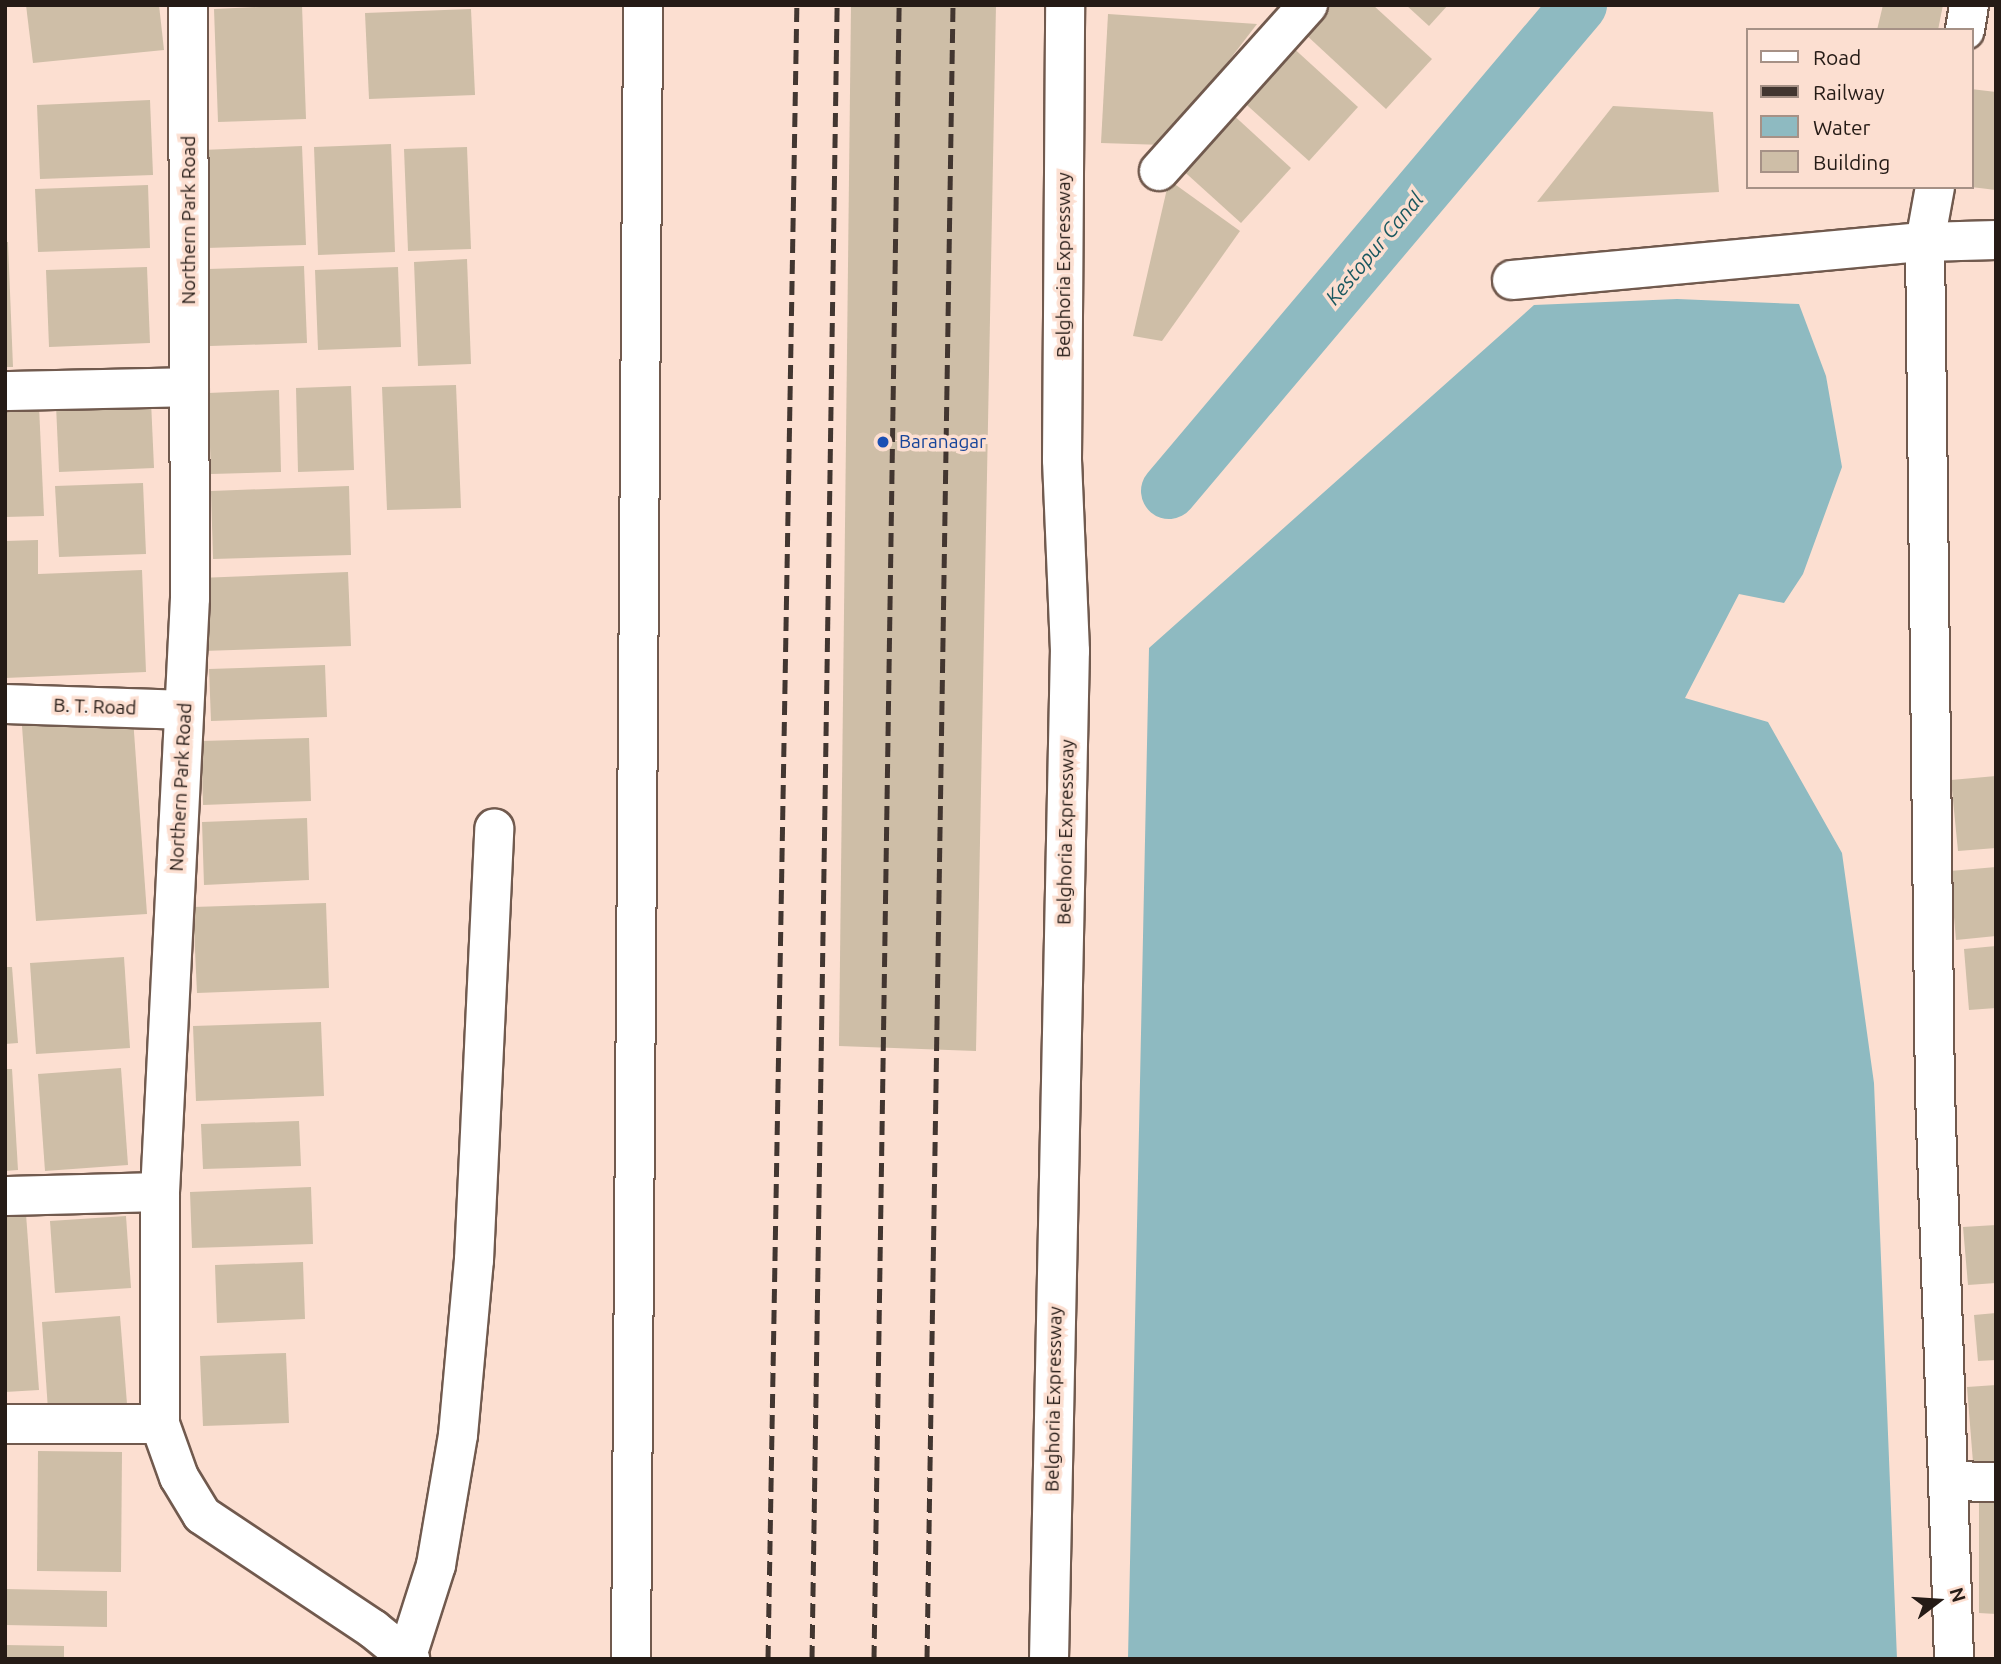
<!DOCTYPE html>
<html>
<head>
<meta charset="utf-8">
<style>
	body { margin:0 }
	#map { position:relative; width:2001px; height:1664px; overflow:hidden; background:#fcdfd1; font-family:Ubuntu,sans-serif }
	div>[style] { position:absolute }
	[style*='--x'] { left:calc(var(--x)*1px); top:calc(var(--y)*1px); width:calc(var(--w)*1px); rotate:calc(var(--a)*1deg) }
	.water>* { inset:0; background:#8ebac1 }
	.canal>* { height:56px; margin:-28px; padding:0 28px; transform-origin:28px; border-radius:28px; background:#8ebac1 }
	.building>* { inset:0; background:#cebea7 }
	.roads { filter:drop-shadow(2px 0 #715a4e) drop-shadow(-2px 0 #715a4e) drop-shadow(0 2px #715a4e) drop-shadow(0 -2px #715a4e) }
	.minor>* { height:38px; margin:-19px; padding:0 19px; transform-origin:19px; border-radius:19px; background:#fff }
	.motorway>* { height:38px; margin:-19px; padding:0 19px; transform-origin:19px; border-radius:19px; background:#fff }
	.rail>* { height:5px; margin-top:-2.5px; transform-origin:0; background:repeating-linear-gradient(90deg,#423630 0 14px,transparent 0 21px) }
	.dots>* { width:19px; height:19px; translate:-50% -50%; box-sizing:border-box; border:4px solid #fcdfd1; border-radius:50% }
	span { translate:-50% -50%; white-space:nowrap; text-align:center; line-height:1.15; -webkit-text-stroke:7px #fcdfd1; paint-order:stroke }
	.street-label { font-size:19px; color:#251b16 }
	.transit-label { font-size:19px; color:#164399 }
	.left { translate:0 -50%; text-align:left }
	.water-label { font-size:21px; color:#1a5860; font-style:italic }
	.frame { position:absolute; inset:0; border:7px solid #251b16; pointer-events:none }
	.legend { position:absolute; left:1746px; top:28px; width:228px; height:161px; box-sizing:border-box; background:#fcdfd1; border:2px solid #a69186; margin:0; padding:9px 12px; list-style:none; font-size:21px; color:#251b16 }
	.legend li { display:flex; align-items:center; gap:14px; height:35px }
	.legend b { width:35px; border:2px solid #a69186 }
	.north { position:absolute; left:1903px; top:1566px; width:70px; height:70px; -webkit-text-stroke:5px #fcdfd1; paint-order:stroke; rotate:73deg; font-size:19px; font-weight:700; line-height:28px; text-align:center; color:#251b16 }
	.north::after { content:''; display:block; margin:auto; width:24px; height:32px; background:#251b16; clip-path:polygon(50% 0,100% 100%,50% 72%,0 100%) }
</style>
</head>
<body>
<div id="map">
	<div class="water">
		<i style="clip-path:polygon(1677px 299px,1799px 304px,1826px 376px,1842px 467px,1803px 574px,1784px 603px,1739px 594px,1685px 698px,1768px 722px,1842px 853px,1874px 1083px,1897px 1659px,1128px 1659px,1149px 648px,1534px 305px)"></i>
	</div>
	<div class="canal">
		<i style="--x:1169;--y:491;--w:636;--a:-49.85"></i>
	</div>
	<div class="building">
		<i style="clip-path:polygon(26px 5px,159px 5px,164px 50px,33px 63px)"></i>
		<i style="clip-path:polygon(302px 5px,306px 119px,218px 122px,214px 9px)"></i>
		<i style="clip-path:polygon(851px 5px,996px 5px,976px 1051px,839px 1046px)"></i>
		<i style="clip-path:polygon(1328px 5px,1373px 5px,1432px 59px,1386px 109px,1303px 32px)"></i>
		<i style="clip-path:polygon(1406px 5px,1448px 5px,1429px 26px)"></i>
		<i style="clip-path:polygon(1883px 5px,1943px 5px,1938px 30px,1877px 30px)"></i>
		<i style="clip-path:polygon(471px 9px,475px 95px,369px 99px,365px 13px)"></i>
		<i style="clip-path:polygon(1108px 14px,1257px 24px,1164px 145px,1101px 143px)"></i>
		<i style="clip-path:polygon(1289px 44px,1358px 107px,1309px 161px,1239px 98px)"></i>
		<i style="clip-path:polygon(1971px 89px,1996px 92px,1996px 190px,1971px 187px)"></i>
		<i style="clip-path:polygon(150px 100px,153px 175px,40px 179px,37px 105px)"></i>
		<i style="clip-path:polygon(1613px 106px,1713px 112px,1719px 192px,1537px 202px)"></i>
		<i style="clip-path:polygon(1229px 111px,1291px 168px,1241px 223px,1178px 166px)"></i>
		<i style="clip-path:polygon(391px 144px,395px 252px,318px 255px,314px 147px)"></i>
		<i style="clip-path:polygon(302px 146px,306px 245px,206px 248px,202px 150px)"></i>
		<i style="clip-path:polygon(467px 147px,471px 249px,408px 251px,404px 149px)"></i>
		<i style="clip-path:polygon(1169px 180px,1240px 231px,1162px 341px,1133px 336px)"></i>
		<i style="clip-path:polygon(148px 185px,150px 248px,38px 252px,35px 189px)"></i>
		<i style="clip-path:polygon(5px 242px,8px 242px,13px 367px,5px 367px)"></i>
		<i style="clip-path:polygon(467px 259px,471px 364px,418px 366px,414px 262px)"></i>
		<i style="clip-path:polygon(304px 266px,307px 343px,210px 346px,208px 269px)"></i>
		<i style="clip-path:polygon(147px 267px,150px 343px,49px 347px,46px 270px)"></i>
		<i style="clip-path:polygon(398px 267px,401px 347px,318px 350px,315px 270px)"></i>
		<i style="clip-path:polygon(456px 385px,461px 508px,387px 510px,382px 387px)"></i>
		<i style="clip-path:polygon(351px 386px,354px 470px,298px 472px,296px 388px)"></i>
		<i style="clip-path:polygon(279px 390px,281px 472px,211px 474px,208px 393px)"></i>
		<i style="clip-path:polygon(151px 401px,154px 468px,59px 472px,56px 405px)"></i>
		<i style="clip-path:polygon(39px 406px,44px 516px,5px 517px,5px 407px)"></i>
		<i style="clip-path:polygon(143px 483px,146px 554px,59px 557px,55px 486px)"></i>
		<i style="clip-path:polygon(349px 486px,351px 555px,213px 559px,211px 491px)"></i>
		<i style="clip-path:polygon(38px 540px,38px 574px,142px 570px,146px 672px,5px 678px,5px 541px)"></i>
		<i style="clip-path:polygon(348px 572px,351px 646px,203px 651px,199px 578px)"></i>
		<i style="clip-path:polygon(325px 665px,327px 717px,211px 721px,209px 669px)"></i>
		<i style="clip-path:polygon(133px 718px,147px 914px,36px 921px,22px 726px)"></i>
		<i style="clip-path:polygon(309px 738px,311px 801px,203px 805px,201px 741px)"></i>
		<i style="clip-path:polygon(1996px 776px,1996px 848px,1958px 851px,1951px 780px)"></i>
		<i style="clip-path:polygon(307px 818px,309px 880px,204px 885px,202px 822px)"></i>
		<i style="clip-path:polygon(1996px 867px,1996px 936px,1956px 940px,1950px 871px)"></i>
		<i style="clip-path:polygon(326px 903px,329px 988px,197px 993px,193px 907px)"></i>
		<i style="clip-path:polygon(1996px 946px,1996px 1008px,1969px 1010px,1964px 949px)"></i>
		<i style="clip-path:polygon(124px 957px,130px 1048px,36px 1054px,30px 963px)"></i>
		<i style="clip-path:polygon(5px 967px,12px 967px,18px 1043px,5px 1044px)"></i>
		<i style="clip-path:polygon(321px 1022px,324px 1096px,196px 1101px,193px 1026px)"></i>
		<i style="clip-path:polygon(121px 1068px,128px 1165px,45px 1171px,38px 1074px)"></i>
		<i style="clip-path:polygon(5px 1069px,12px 1069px,18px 1170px,5px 1171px)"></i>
		<i style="clip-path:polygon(299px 1121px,301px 1166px,203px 1169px,201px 1124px)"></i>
		<i style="clip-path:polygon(311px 1187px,313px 1244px,192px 1248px,190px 1192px)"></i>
		<i style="clip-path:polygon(26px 1214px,39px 1390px,5px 1392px,5px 1215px)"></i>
		<i style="clip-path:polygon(126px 1216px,131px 1288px,55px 1293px,50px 1221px)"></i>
		<i style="clip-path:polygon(1996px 1225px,1996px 1283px,1968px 1285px,1963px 1227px)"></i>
		<i style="clip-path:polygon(303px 1262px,305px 1319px,217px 1323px,215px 1265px)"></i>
		<i style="clip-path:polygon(1996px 1313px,1996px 1360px,1978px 1361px,1974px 1315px)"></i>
		<i style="clip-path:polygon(120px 1316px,127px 1404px,48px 1410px,42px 1322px)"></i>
		<i style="clip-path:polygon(286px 1353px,289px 1423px,203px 1426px,200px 1356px)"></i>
		<i style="clip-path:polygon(1996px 1385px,1996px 1473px,1974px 1475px,1967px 1387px)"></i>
		<i style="clip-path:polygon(38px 1451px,122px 1452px,121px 1572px,37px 1571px)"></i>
		<i style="clip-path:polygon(1979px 1495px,1996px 1495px,1996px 1614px,1979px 1613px)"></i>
		<i style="clip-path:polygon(5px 1589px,107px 1591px,107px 1627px,5px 1625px)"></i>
		<i style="clip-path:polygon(5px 1645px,64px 1646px,64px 1659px,5px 1659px)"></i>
	</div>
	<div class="roads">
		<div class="minor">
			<i style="--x:188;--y:5;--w:593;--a:89.81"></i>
			<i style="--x:190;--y:598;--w:595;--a:92.89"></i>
			<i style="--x:160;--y:1192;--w:232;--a:90"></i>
			<i style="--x:160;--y:1424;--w:56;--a:70.3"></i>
			<i style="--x:179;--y:1477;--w:44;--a:58.8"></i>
			<i style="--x:202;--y:1515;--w:206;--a:33.7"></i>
			<i style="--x:373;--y:1629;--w:48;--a:39"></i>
			<i style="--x:1965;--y:30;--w:25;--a:-81"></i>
			<i style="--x:1159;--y:171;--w:223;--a:-48.1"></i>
			<i style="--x:1935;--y:187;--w:56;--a:100.3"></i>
			<i style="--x:1925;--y:242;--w:71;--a:-1.6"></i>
			<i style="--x:1512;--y:280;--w:415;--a:-5.3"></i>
			<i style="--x:1925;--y:242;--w:850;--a:89.33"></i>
			<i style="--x:1935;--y:1092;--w:567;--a:88.08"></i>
			<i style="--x:5;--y:391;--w:184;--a:-1.2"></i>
			<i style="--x:5;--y:704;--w:179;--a:1.9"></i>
			<i style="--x:5;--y:1196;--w:155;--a:-1.5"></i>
			<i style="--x:5;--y:1424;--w:155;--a:0"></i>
			<i style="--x:1948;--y:1481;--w:48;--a:1.2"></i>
			<i style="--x:403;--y:1659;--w:5;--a:-37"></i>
			<i style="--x:407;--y:1656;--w:96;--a:-72.3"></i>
			<i style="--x:436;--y:1565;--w:132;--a:-80.4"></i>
			<i style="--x:458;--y:1435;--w:176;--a:-84.8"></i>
			<i style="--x:474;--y:1260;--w:432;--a:-87.3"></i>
		</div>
		<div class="motorway">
			<i style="--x:631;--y:1659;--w:1654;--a:-89.58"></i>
			<i style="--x:1049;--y:1659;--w:1008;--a:-88.81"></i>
			<i style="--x:1070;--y:651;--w:191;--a:-92.4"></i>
			<i style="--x:1062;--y:460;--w:455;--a:-89.6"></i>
		</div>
	</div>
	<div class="rail">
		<i style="--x:768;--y:1659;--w:1654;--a:-89"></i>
		<i style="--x:812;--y:1659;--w:1654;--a:-89.13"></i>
		<i style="--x:874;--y:1659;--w:1654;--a:-89.13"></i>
		<i style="--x:927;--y:1659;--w:1654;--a:-89.1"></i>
	</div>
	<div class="dots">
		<i style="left:883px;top:442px;background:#1a4fb4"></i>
	</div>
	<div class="street-label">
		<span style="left:189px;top:220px;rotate:-90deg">Northern Park Road</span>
		<span style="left:1064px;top:265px;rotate:-90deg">Belghoria Expressway</span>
		<span style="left:95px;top:707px;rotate:2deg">B. T. Road</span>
		<span style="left:181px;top:787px;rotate:-87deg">Northern Park Road</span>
		<span style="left:1066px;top:832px;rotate:-89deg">Belghoria Expressway</span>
		<span style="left:1054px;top:1399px;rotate:-89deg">Belghoria Expressway</span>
	</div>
	<div class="transit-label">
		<span class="left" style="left:899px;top:442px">Baranagar</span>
	</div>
	<div class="water-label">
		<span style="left:1374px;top:248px;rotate:-50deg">Kestopur Canal</span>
	</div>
	<div class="frame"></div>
	<ul class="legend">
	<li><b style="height:9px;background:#fff"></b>Road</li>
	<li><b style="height:9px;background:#423630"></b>Railway</li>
	<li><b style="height:19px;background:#8ebac1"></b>Water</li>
	<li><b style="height:19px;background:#cebea7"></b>Building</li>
	</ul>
	<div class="north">N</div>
</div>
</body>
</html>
